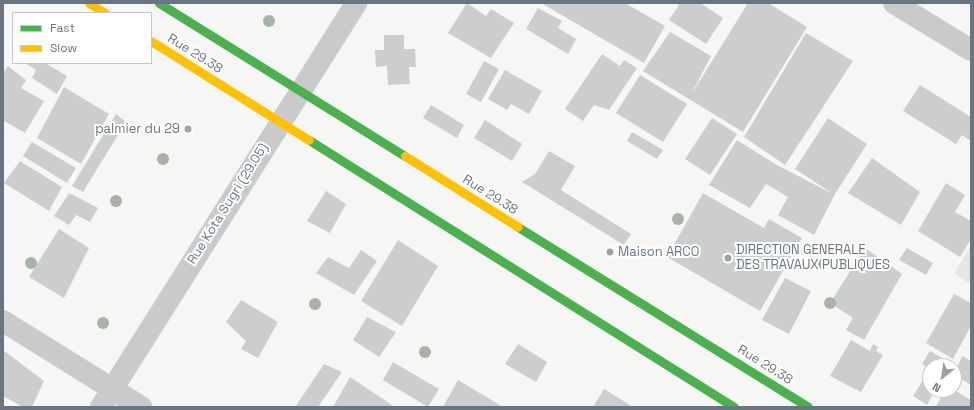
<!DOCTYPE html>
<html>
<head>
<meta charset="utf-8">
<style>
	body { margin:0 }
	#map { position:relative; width:974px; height:410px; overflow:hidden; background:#f6f6f5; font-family:"Space Grotesk",sans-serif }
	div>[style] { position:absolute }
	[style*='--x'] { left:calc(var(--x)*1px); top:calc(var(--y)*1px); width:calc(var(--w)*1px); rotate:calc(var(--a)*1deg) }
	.built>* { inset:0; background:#e6e8e8 }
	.building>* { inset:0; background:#cccece }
	.street>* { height:22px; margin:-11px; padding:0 11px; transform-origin:11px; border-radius:11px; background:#c9cacb }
	.fast>* { height:9px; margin:-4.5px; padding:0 4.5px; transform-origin:4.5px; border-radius:4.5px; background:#4caf50 }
	.slow>* { height:9px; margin:-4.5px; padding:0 4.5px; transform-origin:4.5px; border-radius:4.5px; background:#ffc107 }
	.trees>* { width:12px; height:12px; margin:-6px; border-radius:50%; background:#a9b2a7 }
	.dots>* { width:11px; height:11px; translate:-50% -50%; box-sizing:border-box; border:2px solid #fff; border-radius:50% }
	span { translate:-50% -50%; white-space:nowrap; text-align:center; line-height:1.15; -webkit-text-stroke:4px #fff; paint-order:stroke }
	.street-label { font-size:13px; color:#697682 }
	.poi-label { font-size:13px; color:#697682 }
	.right { translate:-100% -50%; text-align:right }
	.left { translate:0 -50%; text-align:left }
	.frame { position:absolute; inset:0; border:4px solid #697682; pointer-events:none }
	.legend { position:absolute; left:12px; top:12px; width:140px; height:52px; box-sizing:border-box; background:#fff; border:1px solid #c3c8cd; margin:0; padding:5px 7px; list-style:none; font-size:12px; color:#697682 }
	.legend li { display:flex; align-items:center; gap:8px; height:20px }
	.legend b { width:20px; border:1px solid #c3c8cd }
	.north { position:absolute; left:922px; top:358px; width:40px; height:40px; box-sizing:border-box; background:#fff; border:1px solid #c3c8cd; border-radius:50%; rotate:210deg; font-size:11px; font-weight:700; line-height:16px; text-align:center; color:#697682 }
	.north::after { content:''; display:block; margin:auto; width:14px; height:18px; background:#9aa3aa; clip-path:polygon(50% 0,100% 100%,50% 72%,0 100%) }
</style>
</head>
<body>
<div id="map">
	<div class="built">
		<i style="clip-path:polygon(971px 246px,971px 284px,954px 273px)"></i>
	</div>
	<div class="building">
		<i style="clip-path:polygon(467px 3px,486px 16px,491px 9px,514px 23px,491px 58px,448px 33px)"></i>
		<i style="clip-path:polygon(541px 3px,625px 3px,665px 26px,644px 63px)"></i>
		<i style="clip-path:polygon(674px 3px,700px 3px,723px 18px,706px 44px,669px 20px,679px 5px)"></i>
		<i style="clip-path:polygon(748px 3px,768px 3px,807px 27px,743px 132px,643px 71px,670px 32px,711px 56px,691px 95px)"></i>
		<i style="clip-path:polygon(538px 8px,562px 21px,558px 28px,576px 39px,568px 54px,526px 29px)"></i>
		<i style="clip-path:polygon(806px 33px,853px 61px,785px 165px,744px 137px)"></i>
		<i style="clip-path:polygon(384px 35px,404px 35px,404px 49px,415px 49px,416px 67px,409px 67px,410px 84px,388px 85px,387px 66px,376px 67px,375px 50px,384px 50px)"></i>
		<i style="clip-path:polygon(602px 54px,620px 66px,624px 60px,637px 68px,609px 110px,594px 105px,583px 121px,565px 109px)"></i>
		<i style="clip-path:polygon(484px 61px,499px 69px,481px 102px,466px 94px)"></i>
		<i style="clip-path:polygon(25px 63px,45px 63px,67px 76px,57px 94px,32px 78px,36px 70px)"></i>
		<i style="clip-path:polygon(8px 66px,26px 80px,21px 88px,44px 101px,25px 133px,4px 121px,3px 123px,3px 74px)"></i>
		<i style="clip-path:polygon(505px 70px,542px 91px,529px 114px,511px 104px,507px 110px,488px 99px)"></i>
		<i style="clip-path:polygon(640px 75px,687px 104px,663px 142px,616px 113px)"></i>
		<i style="clip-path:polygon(920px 85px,971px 117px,971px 141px,962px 135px,956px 144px,903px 111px)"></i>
		<i style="clip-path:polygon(64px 87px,109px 114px,81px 164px,37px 138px)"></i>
		<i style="clip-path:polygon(431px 105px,464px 125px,457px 138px,423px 118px)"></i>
		<i style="clip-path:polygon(116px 114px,126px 122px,83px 192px,72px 186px)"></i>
		<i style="clip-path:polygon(712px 118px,737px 134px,710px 175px,685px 159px)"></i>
		<i style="clip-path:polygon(828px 118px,867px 144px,835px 194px,814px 235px,778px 215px,788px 197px,766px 184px,750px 208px,709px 185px,737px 140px,777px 165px,833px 194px,795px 169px)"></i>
		<i style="clip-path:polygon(485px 120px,522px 144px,512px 161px,474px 138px)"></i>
		<i style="clip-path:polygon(632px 132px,663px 150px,657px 159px,627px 141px)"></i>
		<i style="clip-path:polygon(32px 142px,76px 168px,67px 183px,23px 156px)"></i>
		<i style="clip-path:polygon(549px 151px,575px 166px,561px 190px,631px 234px,624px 245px,522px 182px,535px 174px)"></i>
		<i style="clip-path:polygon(872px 158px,920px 192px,901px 225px,848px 193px)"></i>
		<i style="clip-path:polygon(20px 161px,62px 187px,49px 211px,4px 183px)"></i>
		<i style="clip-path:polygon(946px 183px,965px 195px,955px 212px,971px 221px,971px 239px,960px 257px,918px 231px)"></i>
		<i style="clip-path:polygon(326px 191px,346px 204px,330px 233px,307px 221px)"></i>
		<i style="clip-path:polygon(69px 193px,98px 208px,90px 222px,76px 215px,69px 225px,54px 216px)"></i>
		<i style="clip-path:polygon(703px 193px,764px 228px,769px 219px,802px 238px,760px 311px,667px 257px)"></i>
		<i style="clip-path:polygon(59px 229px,89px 248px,64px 298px,29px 277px)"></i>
		<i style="clip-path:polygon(398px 240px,438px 266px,402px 326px,361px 301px)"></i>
		<i style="clip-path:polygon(865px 248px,902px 274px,864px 340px,846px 330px,853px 318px,830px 303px)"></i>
		<i style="clip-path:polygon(907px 248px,933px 263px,926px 275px,899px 260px)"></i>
		<i style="clip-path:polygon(361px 250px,377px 261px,354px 295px,316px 273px,328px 257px,349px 268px)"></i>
		<i style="clip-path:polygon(785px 278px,811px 291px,789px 334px,762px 320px)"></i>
		<i style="clip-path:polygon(954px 294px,971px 303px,971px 326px,953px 359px,926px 343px)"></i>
		<i style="clip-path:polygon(241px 300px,278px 322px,258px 358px,241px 349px,246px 341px,226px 322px)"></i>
		<i style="clip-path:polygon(367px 317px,396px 332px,379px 357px,353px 340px)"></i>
		<i style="clip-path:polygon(851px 340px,870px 351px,873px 344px,878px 347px,876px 351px,883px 355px,861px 392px,830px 376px)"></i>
		<i style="clip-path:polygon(518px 344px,547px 362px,536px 382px,505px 364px)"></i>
		<i style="clip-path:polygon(3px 350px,44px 381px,32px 407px,23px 407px,3px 396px)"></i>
		<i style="clip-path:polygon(930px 351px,951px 363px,949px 366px,930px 366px,930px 390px,935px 390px,927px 405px,913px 396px,930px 369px,922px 364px)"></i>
		<i style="clip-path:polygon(962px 356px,971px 361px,971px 385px,954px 375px)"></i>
		<i style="clip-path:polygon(393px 362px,439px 389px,428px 407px,383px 380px)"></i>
		<i style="clip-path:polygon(324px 364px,342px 372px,318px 407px,295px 407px)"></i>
		<i style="clip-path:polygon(350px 377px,395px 407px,333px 407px)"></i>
		<i style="clip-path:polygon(458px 380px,503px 407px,443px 407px)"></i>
		<i style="clip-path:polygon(604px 389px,630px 405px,629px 407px,593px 407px)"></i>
		<i style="clip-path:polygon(946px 390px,954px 390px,971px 400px,971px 407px,935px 407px)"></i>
	</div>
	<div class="street">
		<i style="--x:894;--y:3;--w:90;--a:31.4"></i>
		<i style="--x:3;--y:321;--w:163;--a:31.9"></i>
		<i style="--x:101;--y:407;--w:478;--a:-57.7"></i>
	</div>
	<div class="fast">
		<i style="--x:159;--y:3;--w:290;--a:31.9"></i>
		<i style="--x:309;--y:140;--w:502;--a:32.14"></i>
		<i style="--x:518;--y:227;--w:341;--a:31.8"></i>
	</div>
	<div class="slow">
		<i style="--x:89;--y:3;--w:19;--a:32"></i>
		<i style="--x:151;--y:41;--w:186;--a:32.1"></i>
		<i style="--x:405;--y:156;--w:133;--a:32.1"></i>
	</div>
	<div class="trees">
		<i style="left:269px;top:21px"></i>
		<i style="left:163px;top:159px"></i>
		<i style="left:116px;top:201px"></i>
		<i style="left:678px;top:219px"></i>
		<i style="left:31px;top:263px"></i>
		<i style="left:820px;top:264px"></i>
		<i style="left:830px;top:303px"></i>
		<i style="left:315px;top:304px"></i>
		<i style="left:103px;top:323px"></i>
		<i style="left:425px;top:352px"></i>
	</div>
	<div class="dots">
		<i style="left:188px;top:129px;background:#9aa3aa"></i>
		<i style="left:610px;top:252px;background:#9aa3aa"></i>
		<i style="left:728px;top:258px;background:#9aa3aa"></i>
	</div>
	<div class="street-label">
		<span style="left:195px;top:54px;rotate:32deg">Rue 29.38</span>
		<span style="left:490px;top:195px;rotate:32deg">Rue 29.38</span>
		<span style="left:228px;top:204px;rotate:-58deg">Rue Kota Sugri (29.05)</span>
		<span style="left:765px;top:365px;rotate:32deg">Rue 29.38</span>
	</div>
	<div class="poi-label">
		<span class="right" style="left:180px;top:129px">palmier du 29</span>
		<span class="left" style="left:736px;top:258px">DIRECTION GENERALE<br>DES TRAVAUX PUBLIQUES</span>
		<span class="left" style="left:618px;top:252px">Maison ARCO</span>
	</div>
	<div class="frame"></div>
	<ul class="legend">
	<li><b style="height:5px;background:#4caf50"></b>Fast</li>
	<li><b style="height:5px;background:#ffc107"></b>Slow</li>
	</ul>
	<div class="north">N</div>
</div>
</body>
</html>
